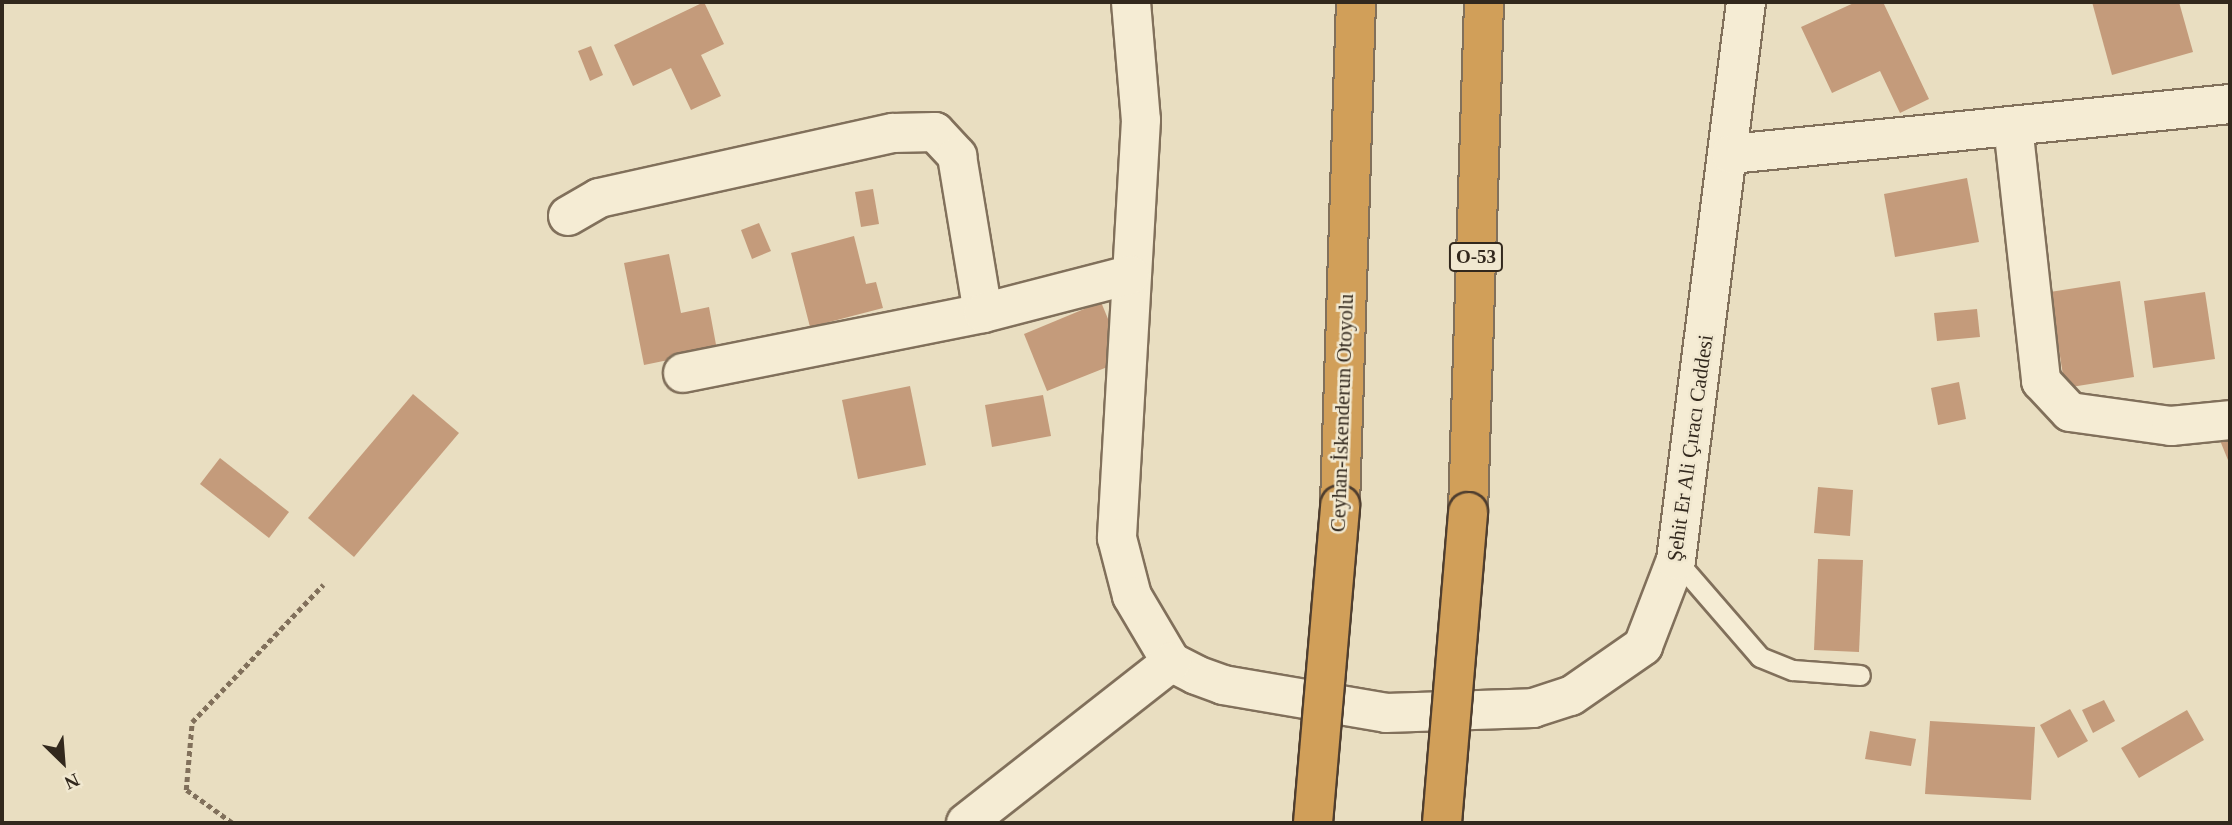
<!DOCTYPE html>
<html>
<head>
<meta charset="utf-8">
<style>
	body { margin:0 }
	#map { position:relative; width:2232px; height:825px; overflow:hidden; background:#e9dec1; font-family:Georgia,serif }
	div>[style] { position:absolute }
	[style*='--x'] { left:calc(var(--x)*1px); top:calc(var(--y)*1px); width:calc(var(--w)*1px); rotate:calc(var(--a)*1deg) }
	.building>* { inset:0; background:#c49b7b }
	.path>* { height:4.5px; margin-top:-2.25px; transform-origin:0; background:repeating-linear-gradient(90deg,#81705b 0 5px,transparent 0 8.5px) }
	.roads { filter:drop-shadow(2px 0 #81705b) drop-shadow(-2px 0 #81705b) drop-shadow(0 2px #81705b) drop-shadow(0 -2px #81705b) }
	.lane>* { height:19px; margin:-9.5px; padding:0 9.5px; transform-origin:9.5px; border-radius:9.5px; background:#f5ecd4 }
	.street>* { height:38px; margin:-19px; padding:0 19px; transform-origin:19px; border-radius:19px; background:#f5ecd4 }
	.secondary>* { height:38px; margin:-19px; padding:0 19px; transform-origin:19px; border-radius:19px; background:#f5ecd4 }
	.highway>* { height:38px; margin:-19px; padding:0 19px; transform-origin:19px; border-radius:19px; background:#d19f59 }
	.bridges { filter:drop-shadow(2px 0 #4f3e2f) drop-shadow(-2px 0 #4f3e2f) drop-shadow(0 2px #4f3e2f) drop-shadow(0 -2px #4f3e2f) }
	.highway-bridge>* { height:38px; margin:-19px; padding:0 19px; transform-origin:19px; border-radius:19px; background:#d19f59 }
	span { translate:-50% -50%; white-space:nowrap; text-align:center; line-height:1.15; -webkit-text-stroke:5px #f1e8d0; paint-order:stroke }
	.shield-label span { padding:2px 5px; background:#f1e8d0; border:2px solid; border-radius:5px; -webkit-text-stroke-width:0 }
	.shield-label { font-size:19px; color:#32281d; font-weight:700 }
	.street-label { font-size:21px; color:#32281d }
	.frame { position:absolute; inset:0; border:4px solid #32281d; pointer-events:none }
	.north { position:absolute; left:28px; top:727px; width:70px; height:70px; -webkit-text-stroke:5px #f1e8d0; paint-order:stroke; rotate:155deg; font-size:19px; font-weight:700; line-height:28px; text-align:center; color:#32281d }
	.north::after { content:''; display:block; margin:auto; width:24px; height:32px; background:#32281d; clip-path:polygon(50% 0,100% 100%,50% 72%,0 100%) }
</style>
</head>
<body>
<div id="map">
	<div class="building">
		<i style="clip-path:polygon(704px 2px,724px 44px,701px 55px,721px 96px,691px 110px,671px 68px,633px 86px,614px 45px)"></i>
		<i style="clip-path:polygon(1856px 2px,1883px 2px,1929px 99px,1900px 113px,1880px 71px,1832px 93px,1801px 27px)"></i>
		<i style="clip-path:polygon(2092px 2px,2179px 2px,2193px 52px,2112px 75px)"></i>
		<i style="clip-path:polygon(591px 46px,603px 75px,590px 81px,578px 51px)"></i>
		<i style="clip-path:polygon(1967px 178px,1979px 242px,1895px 257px,1884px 194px)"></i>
		<i style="clip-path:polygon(873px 189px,879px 224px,861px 227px,855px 192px)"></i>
		<i style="clip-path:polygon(759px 223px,771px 251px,752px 259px,741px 230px)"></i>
		<i style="clip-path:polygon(854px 236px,866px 284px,876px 282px,883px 308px,810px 327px,791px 253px)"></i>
		<i style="clip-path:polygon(669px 254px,681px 313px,709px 307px,717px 350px,644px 365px,624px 263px)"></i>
		<i style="clip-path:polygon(2120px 281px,2134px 377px,2065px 388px,2050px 292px)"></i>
		<i style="clip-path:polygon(2205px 292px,2215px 359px,2153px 368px,2144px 301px)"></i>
		<i style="clip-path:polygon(1101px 302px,1125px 360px,1047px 391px,1024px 334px)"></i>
		<i style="clip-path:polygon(1977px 309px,1980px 337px,1937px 341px,1934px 313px)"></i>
		<i style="clip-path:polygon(1959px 382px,1966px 419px,1938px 425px,1931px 388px)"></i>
		<i style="clip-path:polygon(910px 386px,926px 465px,858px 479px,842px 400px)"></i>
		<i style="clip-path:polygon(413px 394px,459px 433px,354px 557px,308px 518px)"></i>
		<i style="clip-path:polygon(1043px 395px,1051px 436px,992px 447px,985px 405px)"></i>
		<i style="clip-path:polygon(2230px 437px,2230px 465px,2219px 438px)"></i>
		<i style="clip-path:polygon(220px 458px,289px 512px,269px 538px,200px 484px)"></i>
		<i style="clip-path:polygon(1818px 487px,1853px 490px,1850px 536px,1814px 533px)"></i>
		<i style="clip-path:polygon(1818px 559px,1863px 560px,1859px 652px,1814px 650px)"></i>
		<i style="clip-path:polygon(2104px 700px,2115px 721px,2093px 733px,2082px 710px)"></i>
		<i style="clip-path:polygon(2070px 709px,2088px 741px,2058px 758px,2040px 725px)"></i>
		<i style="clip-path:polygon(2187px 710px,2204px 740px,2139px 778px,2121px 748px)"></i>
		<i style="clip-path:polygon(1930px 721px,2035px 727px,2031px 800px,1925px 794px)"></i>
		<i style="clip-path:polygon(1870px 731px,1916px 739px,1911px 766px,1865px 759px)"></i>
	</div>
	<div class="path">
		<i style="--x:232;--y:823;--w:57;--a:-144.3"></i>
		<i style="--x:186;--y:790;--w:68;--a:-85"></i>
		<i style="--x:192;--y:722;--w:190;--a:-46.3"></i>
	</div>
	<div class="roads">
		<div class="lane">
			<i style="--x:1676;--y:560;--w:128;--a:49.1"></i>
			<i style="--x:1760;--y:657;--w:35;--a:22"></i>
			<i style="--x:1793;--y:670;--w:67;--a:4.3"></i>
		</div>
		<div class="street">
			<i style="--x:1131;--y:2;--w:118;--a:85.2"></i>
			<i style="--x:1141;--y:120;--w:419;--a:93.3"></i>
			<i style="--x:1117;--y:538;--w:60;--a:75.5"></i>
			<i style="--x:1132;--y:596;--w:77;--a:59.4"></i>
			<i style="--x:1171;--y:662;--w:28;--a:27"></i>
			<i style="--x:1196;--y:675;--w:29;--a:20"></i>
			<i style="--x:1223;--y:685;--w:165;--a:9.7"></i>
			<i style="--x:1386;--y:713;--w:147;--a:-1.9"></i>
			<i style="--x:1533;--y:708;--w:40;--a:-18"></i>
			<i style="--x:1571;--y:696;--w:88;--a:-34.8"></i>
			<i style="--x:1643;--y:646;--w:92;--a:-69"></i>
			<i style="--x:1676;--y:560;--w:562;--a:-82.85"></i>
			<i style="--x:2013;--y:126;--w:257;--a:83.7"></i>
			<i style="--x:2041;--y:381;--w:42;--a:46.9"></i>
			<i style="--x:2070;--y:412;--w:102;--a:7.9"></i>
			<i style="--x:2171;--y:426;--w:59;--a:-5.8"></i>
			<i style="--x:568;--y:216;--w:36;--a:-30"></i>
			<i style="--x:599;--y:198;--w:301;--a:-12.5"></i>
			<i style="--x:893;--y:133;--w:42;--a:-1.4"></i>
			<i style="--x:935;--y:132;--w:33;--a:47"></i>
			<i style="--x:957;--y:156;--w:159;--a:80.6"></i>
			<i style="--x:683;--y:373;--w:306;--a:-11.3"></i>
			<i style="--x:983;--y:313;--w:152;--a:-14.5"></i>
		</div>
		<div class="secondary">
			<i style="--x:1731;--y:154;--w:501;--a:-5.72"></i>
			<i style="--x:966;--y:823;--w:261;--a:-38.1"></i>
		</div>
		<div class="highway">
			<i style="--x:1340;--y:505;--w:503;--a:-88.18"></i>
			<i style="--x:1468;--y:512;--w:510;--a:-88.2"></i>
		</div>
	</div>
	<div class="bridges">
		<div class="highway-bridge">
			<i style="--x:1313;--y:823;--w:319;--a:-85.1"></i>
			<i style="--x:1442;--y:823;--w:312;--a:-85.2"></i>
		</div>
	</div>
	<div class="shield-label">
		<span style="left:1476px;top:257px">O-53</span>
	</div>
	<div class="street-label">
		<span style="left:1342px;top:413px;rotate:-88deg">Ceyhan-İskenderun Otoyolu</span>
		<span style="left:1690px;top:448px;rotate:-82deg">Şehit Er Ali Çıracı Caddesi</span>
	</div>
	<div class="frame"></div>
	<div class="north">N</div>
</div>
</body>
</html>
